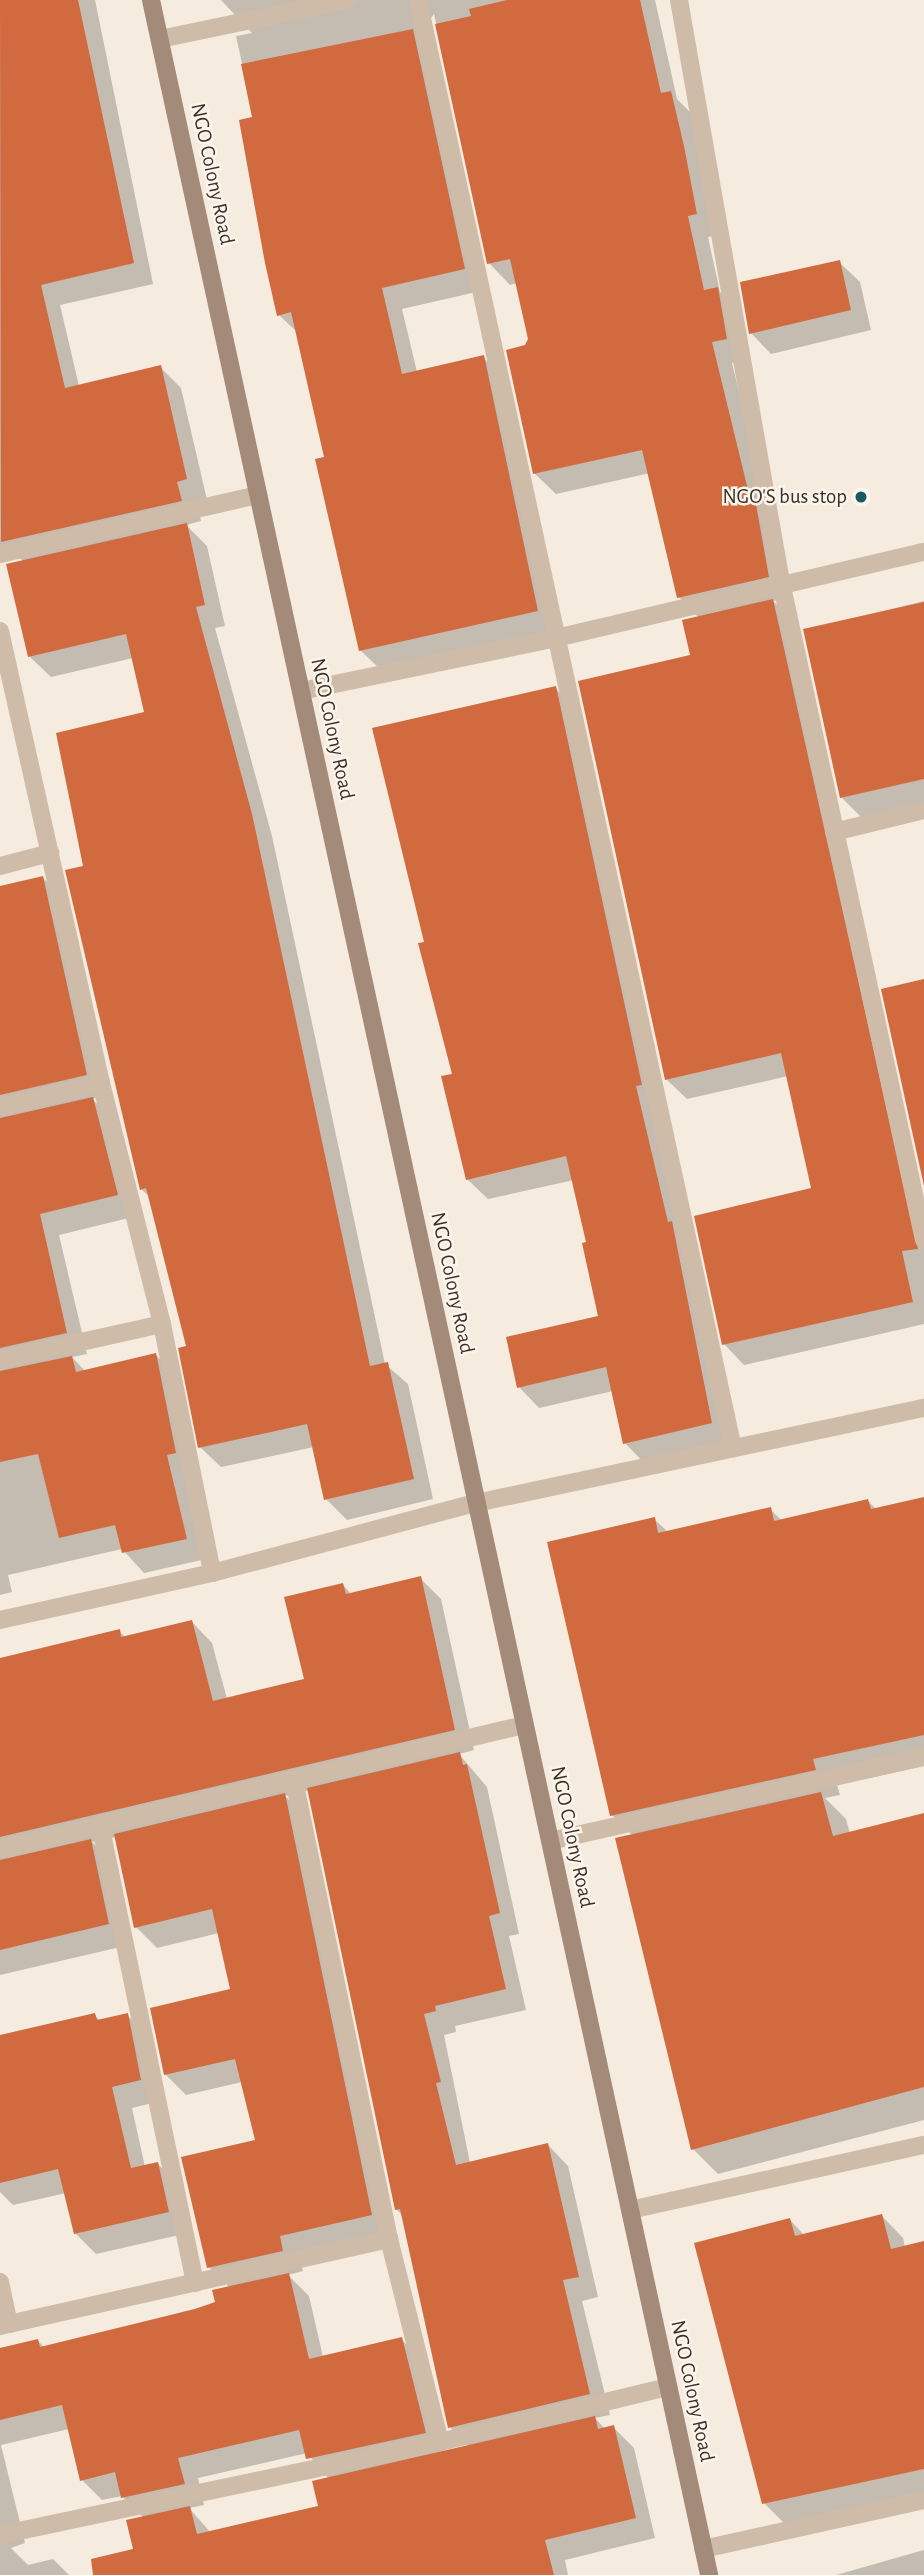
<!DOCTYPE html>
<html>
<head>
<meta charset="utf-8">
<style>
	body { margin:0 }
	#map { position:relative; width:924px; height:2575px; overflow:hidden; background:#f5ebde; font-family:"Alegreya Sans",sans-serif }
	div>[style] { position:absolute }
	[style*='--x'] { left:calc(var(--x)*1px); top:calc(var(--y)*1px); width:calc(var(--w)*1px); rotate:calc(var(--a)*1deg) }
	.shadow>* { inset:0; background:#0003 }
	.building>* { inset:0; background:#d26a3f }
	.street>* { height:18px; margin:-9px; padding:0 9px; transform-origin:9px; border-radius:9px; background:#cfbca8 }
	.secondary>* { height:18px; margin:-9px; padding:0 9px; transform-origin:9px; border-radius:9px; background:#a38a79 }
	.dots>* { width:19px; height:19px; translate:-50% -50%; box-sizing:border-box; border:4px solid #fcf5eb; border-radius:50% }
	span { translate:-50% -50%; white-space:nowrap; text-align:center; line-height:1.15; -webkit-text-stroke:5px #fcf5eb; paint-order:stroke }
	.street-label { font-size:21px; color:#3b2f29 }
	.poi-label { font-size:21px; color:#3b2f29 }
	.right { translate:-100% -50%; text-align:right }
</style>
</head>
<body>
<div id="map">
	<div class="shadow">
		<i style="clip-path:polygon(0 0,95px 0,153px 284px,60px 305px,79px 386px,160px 367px,181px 388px,207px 500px,197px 502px,201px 521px,186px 525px,207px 546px,225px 626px,215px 628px,272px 836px,385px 1364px,408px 1384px,433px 1499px,347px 1520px,326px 1499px,314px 1447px,221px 1467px,200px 1447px,188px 1348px,150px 1197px,141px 1189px,85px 867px,146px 713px,133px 658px,51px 677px,30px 657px,8px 566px,24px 562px,15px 553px,0 556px)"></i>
		<i style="clip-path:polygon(221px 0,655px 0,677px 99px,692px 114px,718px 235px,708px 237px,720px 292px,738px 310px,747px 360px,732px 363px,789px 598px,773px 601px,793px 621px,924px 1224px,924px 1324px,744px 1365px,724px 1344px,813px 1190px,788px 1076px,687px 1099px,666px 1079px,692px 656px,699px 618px,679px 597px,650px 473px,556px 494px,534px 473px,530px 339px,517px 283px,510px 285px,489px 263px,434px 14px,427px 24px,485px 290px,402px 309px,417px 372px,483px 357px,504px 378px,558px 632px,382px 671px,360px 650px,326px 458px,298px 333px,279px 315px,254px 118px,236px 36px,252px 33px)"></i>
		<i style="clip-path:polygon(839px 262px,860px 282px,871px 330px,771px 354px,751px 333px)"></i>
		<i style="clip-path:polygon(924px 601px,924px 805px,862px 818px,841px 797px,805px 630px)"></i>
		<i style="clip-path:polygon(555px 688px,576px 709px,731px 1443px,645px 1464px,625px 1443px,613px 1391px,539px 1408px,519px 1387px,600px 1317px,588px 1243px,574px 1180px,488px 1199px,467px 1179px,454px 1075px,426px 943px)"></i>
		<i style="clip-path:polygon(42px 877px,63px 898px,107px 1095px,92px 1099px,113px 1119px,137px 1216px,59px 1235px,87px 1354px,72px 1357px,86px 1372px,156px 1355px,176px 1376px,206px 1559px,144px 1573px,122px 1549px,8px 1575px,12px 1592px,0 1595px,0 888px)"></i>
		<i style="clip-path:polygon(924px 1499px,924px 1766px,837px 1785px,840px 1795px,825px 1798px,846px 1819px,850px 1834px,924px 1814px,924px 2120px,718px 2174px,693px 2149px,633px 1836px,612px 1815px,654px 1519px,668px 1532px,770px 1509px,782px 1521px,868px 1501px,876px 1509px)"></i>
		<i style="clip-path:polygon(evenodd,420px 1578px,441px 1599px,474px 1750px,459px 1754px,487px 1787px,519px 1934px,509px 1936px,526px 2010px,455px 2026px,456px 2032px,444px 2035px,470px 2163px,548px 2145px,568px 2166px,598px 2297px,582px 2301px,610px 2415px,595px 2418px,605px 2429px,613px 2427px,634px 2448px,655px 2538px,565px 2560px,568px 2575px,141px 2575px,144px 2518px,122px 2496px,102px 2500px,82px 2480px,69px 2429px,1px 2445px,25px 2543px,11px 2548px,28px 2565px,53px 2559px,69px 2575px,0 2575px,0 2348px,38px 2341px,45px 2348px,217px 2303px,230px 2288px,209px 2267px,257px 2141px,242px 2082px,186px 2095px,165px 2074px,233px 1990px,219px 1933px,157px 1948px,136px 1927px,116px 1837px,92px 1842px,112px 1862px,129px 1945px,0 1975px,0 1660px,119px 1631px,126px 1638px,192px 1622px,212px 1643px,227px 1699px,307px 1680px,343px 1585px,352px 1595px,420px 1578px,309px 1790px,396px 2209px,403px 2216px,450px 2427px,469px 2447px,445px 2452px,422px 2360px,401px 2339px,323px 2357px,309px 2296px,288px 2275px,303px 2271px,299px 2257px,392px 2235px,305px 1816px,285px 1796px,309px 1790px,420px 1578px,307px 2453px,329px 2479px,320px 2507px,211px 2533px,189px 2508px,204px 2505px,198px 2478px,307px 2453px)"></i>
		<i style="clip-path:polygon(94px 2015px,101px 2021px,127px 2015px,148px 2036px,161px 2101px,132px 2108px,145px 2167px,158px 2164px,178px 2185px,188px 2233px,96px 2254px,75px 2233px,66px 2193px,13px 2205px,0 2192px,0 2037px)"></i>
		<i style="clip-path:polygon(882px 2216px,903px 2238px,905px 2247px,924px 2242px,924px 2493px,785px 2524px,764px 2503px,790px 2220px,805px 2236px)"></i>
		<i style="clip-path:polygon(924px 2550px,924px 2575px,836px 2575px)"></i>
	</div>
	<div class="building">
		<i style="clip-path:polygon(0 0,78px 0,134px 263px,41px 285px,65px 388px,161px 365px,187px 479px,177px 482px,182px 501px,1px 542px)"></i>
		<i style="clip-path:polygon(507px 0,640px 0,661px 93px,671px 91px,684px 146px,697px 214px,688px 216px,704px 290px,718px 287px,727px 339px,712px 342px,749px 494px,754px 493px,769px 577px,677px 598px,642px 450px,533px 474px,506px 350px,525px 345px,528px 339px,510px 259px,487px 264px,435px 24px,471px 16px,469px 9px)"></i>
		<i style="clip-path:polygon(413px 29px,465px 269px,382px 288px,402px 374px,484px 355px,538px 611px,359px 651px,315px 459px,324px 457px,291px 312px,277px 316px,265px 263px,239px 120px,252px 117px,241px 64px)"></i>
		<i style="clip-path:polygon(840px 260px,851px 310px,749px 334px,740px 282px)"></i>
		<i style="clip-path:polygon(187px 523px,205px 605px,196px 607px,252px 814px,370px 1366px,388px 1362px,414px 1479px,324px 1500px,307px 1424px,198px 1448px,178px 1348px,186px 1346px,146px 1188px,140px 1190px,65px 870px,83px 866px,56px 733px,144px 712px,126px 634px,28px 657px,6px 564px)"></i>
		<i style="clip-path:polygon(773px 599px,918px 1249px,902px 1251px,913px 1302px,722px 1345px,694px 1216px,811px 1188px,781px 1053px,665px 1080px,578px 681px,690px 655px,682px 620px)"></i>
		<i style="clip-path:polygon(924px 602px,924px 779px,840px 798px,803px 629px)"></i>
		<i style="clip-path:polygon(556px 686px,642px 1085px,636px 1086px,668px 1222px,672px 1221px,712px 1423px,623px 1444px,606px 1367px,517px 1388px,506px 1337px,598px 1316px,582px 1243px,586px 1242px,566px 1156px,466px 1180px,441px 1076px,452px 1074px,418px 943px,424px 942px,372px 728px)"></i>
		<i style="clip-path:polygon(43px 876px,87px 1075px,0 1095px,0 886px)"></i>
		<i style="clip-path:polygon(924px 979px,924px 1186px,881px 989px)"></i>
		<i style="clip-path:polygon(93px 1097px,118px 1195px,40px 1214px,67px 1333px,0 1348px,0 1118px)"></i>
		<i style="clip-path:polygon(156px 1353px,176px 1453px,167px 1455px,187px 1539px,122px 1553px,115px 1525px,59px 1538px,38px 1454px,0 1462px,0 1371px,72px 1356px,76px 1372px)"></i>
		<i style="clip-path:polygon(924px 1497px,924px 1735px,813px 1759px,816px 1770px,610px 1816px,547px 1542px,655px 1517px,658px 1533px,771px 1507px,774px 1521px,868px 1499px,871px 1509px)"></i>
		<i style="clip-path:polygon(421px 1576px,455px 1730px,0 1837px,0 1658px,120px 1629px,121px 1637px,192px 1620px,213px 1701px,304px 1679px,284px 1597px,343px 1583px,346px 1594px)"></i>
		<i style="clip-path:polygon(460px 1752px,463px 1765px,467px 1764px,500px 1913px,489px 1916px,506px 1989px,435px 2006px,436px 2011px,424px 2014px,441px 2082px,436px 2083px,456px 2165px,548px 2143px,579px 2277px,563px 2280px,590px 2394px,448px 2428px,400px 2209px,395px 2210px,307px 1788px)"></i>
		<i style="clip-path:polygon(821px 1792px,833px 1836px,924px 1813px,924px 2087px,691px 2150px,615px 1838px)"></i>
		<i style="clip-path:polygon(285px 1793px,372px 2215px,280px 2236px,283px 2251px,207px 2268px,181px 2157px,255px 2140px,235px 2059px,164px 2075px,150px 2008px,230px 1989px,212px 1909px,134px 1928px,114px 1834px)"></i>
		<i style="clip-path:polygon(91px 1839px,109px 1924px,0 1950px,0 1860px)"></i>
		<i style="clip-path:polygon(95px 2013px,97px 2020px,128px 2013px,141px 2080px,112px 2087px,131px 2168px,158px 2162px,169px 2212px,74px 2234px,58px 2169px,0 2183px,0 2035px)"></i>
		<i style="clip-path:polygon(882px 2214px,891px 2249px,924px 2241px,924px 2469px,762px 2504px,694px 2243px,790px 2218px,795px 2236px)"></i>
		<i style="clip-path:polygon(289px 2273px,309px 2359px,402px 2337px,426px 2433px,306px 2459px,299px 2430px,178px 2458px,185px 2484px,121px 2498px,115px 2472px,80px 2481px,62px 2405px,0 2420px,0 2348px,38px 2339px,40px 2347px,195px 2309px,215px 2302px,212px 2290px)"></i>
		<i style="clip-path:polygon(595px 2416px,598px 2429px,614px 2425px,636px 2518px,545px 2540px,554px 2575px,93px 2575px,91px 2559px,133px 2549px,126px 2520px,190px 2506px,197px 2534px,318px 2506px,312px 2481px)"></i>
	</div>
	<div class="street">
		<i style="--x:418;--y:0;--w:1482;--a:77.73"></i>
		<i style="--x:679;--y:0;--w:591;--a:80.06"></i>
		<i style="--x:781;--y:582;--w:673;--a:77.74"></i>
		<i style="--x:160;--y:39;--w:191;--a:-11.8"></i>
		<i style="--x:0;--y:554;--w:265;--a:-12.9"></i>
		<i style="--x:0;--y:631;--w:463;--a:77.4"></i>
		<i style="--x:101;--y:1083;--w:249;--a:75.8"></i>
		<i style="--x:162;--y:1324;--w:254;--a:78.6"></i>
		<i style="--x:301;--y:691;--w:260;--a:-11.7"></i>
		<i style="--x:556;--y:638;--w:378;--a:-13.2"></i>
		<i style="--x:834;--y:832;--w:93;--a:-13.7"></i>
		<i style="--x:0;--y:866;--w:52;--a:-14.6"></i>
		<i style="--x:0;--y:1107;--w:104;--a:-13.4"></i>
		<i style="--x:0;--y:1360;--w:166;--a:-12.5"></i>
		<i style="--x:0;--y:1620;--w:217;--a:-12.5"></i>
		<i style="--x:212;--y:1573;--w:273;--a:-14.9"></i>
		<i style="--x:476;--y:1503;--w:458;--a:-12"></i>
		<i style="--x:294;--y:1780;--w:469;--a:78.3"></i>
		<i style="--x:100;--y:1824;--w:469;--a:78.3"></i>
		<i style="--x:550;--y:1841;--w:383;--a:-12.7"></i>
		<i style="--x:0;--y:1849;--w:538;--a:-13.31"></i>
		<i style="--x:630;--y:2210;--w:301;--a:-12.5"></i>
		<i style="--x:0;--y:2282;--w:43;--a:77.9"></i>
		<i style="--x:0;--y:2326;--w:399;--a:-12.6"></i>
		<i style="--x:389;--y:2239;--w:209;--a:75.9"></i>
		<i style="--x:0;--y:2535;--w:450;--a:-11.9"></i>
		<i style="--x:440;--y:2442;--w:235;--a:-13.6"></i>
		<i style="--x:703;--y:2549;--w:226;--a:-12.5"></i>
	</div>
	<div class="secondary">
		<i style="--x:151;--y:0;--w:2635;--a:77.77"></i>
	</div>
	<div class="dots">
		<i style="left:861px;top:497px;background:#195962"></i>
	</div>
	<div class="street-label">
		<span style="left:212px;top:174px;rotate:78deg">NGO Colony Road</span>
		<span style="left:332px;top:729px;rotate:78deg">NGO Colony Road</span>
		<span style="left:452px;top:1283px;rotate:78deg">NGO Colony Road</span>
		<span style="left:572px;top:1837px;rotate:78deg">NGO Colony Road</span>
		<span style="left:692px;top:2391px;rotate:78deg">NGO Colony Road</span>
	</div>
	<div class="poi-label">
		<span class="right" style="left:847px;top:497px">NGO'S bus stop</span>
	</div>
</div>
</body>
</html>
